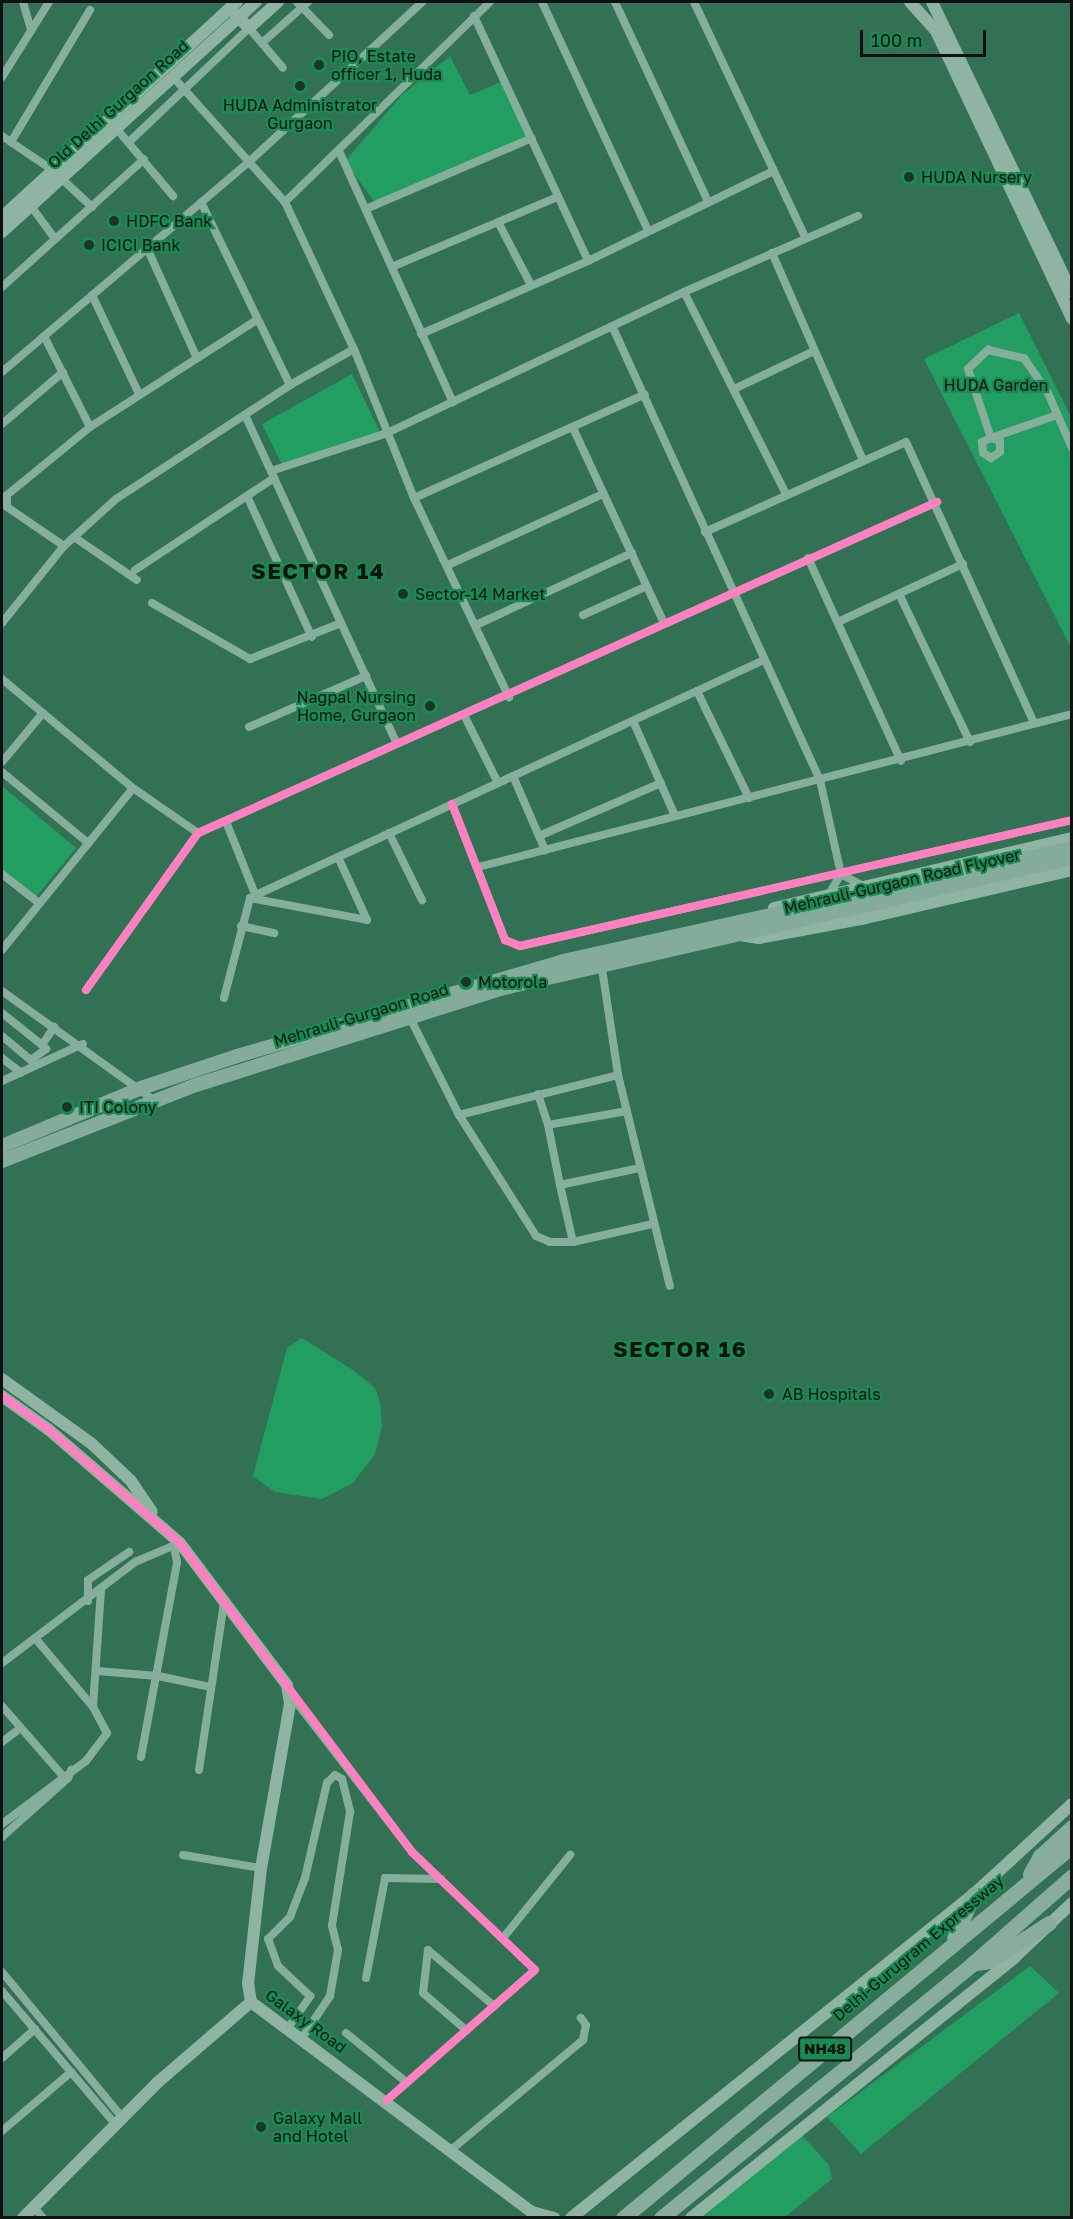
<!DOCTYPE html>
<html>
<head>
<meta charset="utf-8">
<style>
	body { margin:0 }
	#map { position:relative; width:1073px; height:2219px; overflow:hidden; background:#327153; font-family:"Golos Text",sans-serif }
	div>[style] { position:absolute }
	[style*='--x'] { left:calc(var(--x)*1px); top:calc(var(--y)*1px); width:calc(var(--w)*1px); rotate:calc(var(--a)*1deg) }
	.green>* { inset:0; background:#239e62 }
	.street>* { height:8px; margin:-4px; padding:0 4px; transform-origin:4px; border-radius:4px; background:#86af9b }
	.secondary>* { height:12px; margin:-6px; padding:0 6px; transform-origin:6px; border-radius:6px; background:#8fb4a2 }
	.primary>* { height:14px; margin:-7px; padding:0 7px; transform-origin:7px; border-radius:7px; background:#85ac9a }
	.highway>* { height:15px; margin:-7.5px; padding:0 7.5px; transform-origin:7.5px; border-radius:7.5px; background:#88ad9c }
	.cycleway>* { height:8px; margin:-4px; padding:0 4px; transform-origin:4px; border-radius:4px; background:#ff80c0 }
	.dots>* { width:16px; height:16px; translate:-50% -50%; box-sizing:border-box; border:3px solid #188b54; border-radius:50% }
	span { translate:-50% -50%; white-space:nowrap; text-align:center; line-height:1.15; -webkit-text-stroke:4.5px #188b54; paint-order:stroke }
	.shield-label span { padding:2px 4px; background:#188b54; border:2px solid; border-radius:4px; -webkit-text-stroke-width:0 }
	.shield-label { font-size:15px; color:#111; font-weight:700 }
	.poi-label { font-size:16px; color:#111 }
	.left { translate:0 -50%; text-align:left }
	.right { translate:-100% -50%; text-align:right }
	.street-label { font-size:16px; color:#111 }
	.park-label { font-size:16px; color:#111 }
	.district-label { font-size:22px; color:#111; font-weight:700; letter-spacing:1.5px }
	.frame { position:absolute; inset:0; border:3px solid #111; pointer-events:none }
	.scale { position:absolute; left:860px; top:30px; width:126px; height:27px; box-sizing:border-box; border:3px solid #111; border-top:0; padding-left:8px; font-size:18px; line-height:21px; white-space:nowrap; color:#111; -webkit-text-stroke:4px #188b54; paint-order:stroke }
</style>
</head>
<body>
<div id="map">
	<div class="green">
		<i style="clip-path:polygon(450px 56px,470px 95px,501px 82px,528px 140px,376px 204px,345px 161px,402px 95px)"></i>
		<i style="clip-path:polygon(1019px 313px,1071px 417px,1071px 648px,924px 359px)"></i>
		<i style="clip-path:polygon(352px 374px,380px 432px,283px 467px,262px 424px)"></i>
		<i style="clip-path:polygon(2px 786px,76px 848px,35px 898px,2px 870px)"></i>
		<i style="clip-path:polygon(302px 1338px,353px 1370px,375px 1388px,380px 1402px,382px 1427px,375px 1454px,353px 1483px,322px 1499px,275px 1492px,253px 1476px,287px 1348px)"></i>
		<i style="clip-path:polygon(1030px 1966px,1059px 1993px,861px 2154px,827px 2117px)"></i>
		<i style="clip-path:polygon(800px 2133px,829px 2165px,832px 2179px,785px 2217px,701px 2218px)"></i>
	</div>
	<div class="street">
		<i style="--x:23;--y:2;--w:29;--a:74"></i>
		<i style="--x:297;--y:2;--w:46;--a:45.9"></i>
		<i style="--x:542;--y:2;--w:251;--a:65.1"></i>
		<i style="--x:615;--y:2;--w:220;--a:65"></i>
		<i style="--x:694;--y:2;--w:260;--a:64.7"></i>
		<i style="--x:474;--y:16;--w:270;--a:65"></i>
		<i style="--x:262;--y:43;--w:62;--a:-41.7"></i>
		<i style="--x:2;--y:77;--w:89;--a:-57.9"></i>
		<i style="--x:174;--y:78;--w:166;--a:48.2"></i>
		<i style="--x:285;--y:202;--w:162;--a:64.9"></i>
		<i style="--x:354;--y:349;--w:161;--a:68.1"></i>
		<i style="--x:414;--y:498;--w:221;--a:64.5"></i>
		<i style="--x:116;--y:128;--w:89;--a:50"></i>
		<i style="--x:2;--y:136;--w:59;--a:34"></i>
		<i style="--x:51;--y:169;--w:56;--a:42.8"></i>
		<i style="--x:130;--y:141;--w:164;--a:-43.5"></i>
		<i style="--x:249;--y:28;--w:52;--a:49.6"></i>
		<i style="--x:11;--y:142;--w:154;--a:-59.1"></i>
		<i style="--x:339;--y:151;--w:276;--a:65.6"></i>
		<i style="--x:201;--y:202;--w:203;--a:64.1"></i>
		<i style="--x:285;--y:202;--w:286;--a:-44.3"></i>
		<i style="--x:31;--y:206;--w:41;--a:54"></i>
		<i style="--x:368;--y:208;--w:178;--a:-23.1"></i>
		<i style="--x:498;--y:222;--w:71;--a:62.4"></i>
		<i style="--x:147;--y:248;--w:119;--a:65.6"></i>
		<i style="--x:772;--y:253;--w:224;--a:66.3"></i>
		<i style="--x:394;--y:266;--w:177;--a:-22.9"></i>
		<i style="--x:2;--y:287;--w:191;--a:-42"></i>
		<i style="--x:684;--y:292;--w:224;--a:63.2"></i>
		<i style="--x:92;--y:295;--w:110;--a:64.6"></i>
		<i style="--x:613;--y:328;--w:497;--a:65.4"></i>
		<i style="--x:820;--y:780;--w:96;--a:77.4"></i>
		<i style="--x:841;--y:874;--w:23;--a:121"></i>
		<i style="--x:421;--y:334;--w:182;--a:-23.6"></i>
		<i style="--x:588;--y:261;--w:203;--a:-25.9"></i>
		<i style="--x:44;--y:336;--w:102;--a:63.2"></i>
		<i style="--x:2;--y:372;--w:327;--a:-40.4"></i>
		<i style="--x:251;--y:160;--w:233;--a:-42.7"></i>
		<i style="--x:734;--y:389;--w:89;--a:-25.4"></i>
		<i style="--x:245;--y:415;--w:362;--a:65.2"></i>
		<i style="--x:2;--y:424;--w:80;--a:-40.4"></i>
		<i style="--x:573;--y:428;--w:213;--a:65"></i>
		<i style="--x:991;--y:438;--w:73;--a:-108.4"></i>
		<i style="--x:968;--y:369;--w:28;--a:-44"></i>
		<i style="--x:988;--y:350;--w:37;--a:13"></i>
		<i style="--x:1024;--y:358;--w:42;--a:55.6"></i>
		<i style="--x:1048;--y:393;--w:60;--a:66.4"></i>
		<i style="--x:991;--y:438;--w:9;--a:18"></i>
		<i style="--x:1000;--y:441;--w:11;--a:90"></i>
		<i style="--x:1000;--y:452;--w:11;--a:146"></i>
		<i style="--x:991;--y:458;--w:9;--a:-148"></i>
		<i style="--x:983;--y:453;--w:11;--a:-95"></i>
		<i style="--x:982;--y:442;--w:10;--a:-24"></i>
		<i style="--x:991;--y:438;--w:70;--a:-19.2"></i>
		<i style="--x:271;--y:471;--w:122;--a:-18.1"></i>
		<i style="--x:387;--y:433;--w:329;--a:-25.4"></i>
		<i style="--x:684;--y:292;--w:190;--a:-23.6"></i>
		<i style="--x:247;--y:496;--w:155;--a:65.3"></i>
		<i style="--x:414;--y:498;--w:253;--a:-24.2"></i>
		<i style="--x:705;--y:532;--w:220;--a:-24.1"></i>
		<i style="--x:906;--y:442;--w:309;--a:65.5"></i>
		<i style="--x:74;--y:537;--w:76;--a:34.3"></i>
		<i style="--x:64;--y:546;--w:69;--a:-145.6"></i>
		<i style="--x:7;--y:507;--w:12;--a:-90"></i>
		<i style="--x:7;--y:495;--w:107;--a:-39.3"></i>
		<i style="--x:90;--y:427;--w:196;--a:-32.7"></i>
		<i style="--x:808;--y:558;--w:223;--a:65.4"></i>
		<i style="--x:448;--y:565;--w:170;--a:-24.6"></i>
		<i style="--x:135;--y:570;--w:167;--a:-33.5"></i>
		<i style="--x:900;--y:596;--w:162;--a:64.4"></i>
		<i style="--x:152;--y:603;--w:113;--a:29.7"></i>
		<i style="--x:250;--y:659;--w:98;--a:-21.6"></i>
		<i style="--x:583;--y:615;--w:70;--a:-24.4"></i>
		<i style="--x:838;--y:622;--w:138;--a:-24.9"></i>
		<i style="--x:2;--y:623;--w:99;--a:-51.2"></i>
		<i style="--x:64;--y:546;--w:70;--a:-42.1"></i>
		<i style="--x:116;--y:499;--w:208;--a:-33.2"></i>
		<i style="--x:290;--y:385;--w:73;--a:-29.4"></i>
		<i style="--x:476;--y:625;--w:172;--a:-24.8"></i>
		<i style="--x:2;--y:679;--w:170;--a:39.8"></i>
		<i style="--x:133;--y:788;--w:79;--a:34.7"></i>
		<i style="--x:697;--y:691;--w:119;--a:64.1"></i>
		<i style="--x:464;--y:715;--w:76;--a:63.4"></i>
		<i style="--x:633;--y:721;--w:104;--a:66.1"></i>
		<i style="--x:249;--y:727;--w:128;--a:-23.6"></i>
		<i style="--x:2;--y:762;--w:64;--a:-50.1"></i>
		<i style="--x:2;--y:772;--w:112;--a:39.5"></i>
		<i style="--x:513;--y:776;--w:81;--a:66.6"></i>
		<i style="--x:452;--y:804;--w:146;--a:68.7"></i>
		<i style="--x:505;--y:940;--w:16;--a:22"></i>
		<i style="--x:520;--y:946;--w:566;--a:-12.86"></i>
		<i style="--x:227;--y:824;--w:81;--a:68.2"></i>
		<i style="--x:389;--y:833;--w:75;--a:63.8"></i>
		<i style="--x:539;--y:836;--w:133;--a:-23.5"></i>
		<i style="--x:478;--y:867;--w:613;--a:-14.44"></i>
		<i style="--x:2;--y:874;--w:47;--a:38.1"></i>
		<i style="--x:841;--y:874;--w:25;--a:29"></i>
		<i style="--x:256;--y:895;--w:560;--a:-24.83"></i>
		<i style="--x:241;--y:926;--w:34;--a:12"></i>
		<i style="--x:2;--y:950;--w:208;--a:-51"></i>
		<i style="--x:601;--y:962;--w:114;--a:81.4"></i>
		<i style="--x:618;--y:1075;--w:217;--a:76.2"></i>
		<i style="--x:86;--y:990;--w:193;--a:-54.5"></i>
		<i style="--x:198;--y:833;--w:810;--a:-24.13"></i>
		<i style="--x:2;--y:991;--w:188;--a:35.7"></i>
		<i style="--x:224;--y:998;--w:103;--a:-75.4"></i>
		<i style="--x:250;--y:898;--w:119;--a:10.6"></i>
		<i style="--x:367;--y:920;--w:69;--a:-114.7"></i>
		<i style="--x:2;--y:1013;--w:51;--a:38.7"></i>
		<i style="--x:409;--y:1016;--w:111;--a:63.2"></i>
		<i style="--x:459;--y:1115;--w:143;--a:57.5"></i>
		<i style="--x:536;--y:1236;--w:15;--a:23"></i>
		<i style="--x:550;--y:1242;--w:23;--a:0"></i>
		<i style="--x:2;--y:1036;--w:38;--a:40"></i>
		<i style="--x:31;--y:1060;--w:19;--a:-36"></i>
		<i style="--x:46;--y:1049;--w:6;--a:-135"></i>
		<i style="--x:42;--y:1045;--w:22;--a:-56"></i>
		<i style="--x:2;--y:1058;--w:24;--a:38"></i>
		<i style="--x:2;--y:1081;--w:89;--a:-24.6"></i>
		<i style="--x:538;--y:1094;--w:33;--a:72"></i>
		<i style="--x:627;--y:1111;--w:80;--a:170"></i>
		<i style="--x:548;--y:1125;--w:61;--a:78.7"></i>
		<i style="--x:560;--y:1185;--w:58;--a:77.2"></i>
		<i style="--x:573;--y:1242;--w:81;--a:-12.8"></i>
		<i style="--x:459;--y:1115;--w:164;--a:-14.1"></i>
		<i style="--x:560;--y:1185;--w:82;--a:-12"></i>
		<i style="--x:88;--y:1601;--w:21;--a:-90"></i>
		<i style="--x:88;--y:1580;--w:50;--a:-34.3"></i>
		<i style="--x:2;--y:1663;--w:167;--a:-37.2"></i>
		<i style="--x:135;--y:1562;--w:49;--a:-22.9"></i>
		<i style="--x:97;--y:1671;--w:61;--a:4.7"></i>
		<i style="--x:158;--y:1676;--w:53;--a:11.9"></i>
		<i style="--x:290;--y:1694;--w:200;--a:52.3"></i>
		<i style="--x:412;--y:1852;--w:170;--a:43.8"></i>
		<i style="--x:535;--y:1970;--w:197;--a:138.7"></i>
		<i style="--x:2;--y:1706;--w:91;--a:49"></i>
		<i style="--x:93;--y:1707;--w:116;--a:-86.1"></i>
		<i style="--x:2;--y:1742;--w:21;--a:-37"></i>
		<i style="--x:141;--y:1757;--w:198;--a:-79.5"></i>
		<i style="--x:177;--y:1562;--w:16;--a:-101"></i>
		<i style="--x:199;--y:1770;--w:170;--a:-81.5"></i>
		<i style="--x:2;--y:1824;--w:105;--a:-36.9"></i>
		<i style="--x:86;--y:1761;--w:35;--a:-53"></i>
		<i style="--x:107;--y:1733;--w:30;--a:-118"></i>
		<i style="--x:93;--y:1707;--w:90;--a:-130"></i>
		<i style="--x:2;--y:1837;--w:89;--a:-41.8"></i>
		<i style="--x:68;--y:1778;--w:9;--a:-69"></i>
		<i style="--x:183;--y:1855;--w:79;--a:9.5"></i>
		<i style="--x:503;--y:1938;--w:107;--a:-51.1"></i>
		<i style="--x:428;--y:1950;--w:43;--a:96.6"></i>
		<i style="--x:423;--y:1993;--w:57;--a:40.7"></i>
		<i style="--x:428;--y:1950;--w:87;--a:40.3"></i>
		<i style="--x:2;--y:1972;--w:188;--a:50.4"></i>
		<i style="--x:366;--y:1978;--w:102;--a:-79.2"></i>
		<i style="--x:385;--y:1878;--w:56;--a:1"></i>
		<i style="--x:2;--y:1991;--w:176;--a:49.6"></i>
		<i style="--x:288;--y:2028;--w:39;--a:-55"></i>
		<i style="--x:310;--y:1996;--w:44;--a:-136.8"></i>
		<i style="--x:278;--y:1966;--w:29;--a:-110"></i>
		<i style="--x:268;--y:1939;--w:31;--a:-45"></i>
		<i style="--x:290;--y:1917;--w:42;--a:-69"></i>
		<i style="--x:305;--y:1878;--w:98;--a:-77"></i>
		<i style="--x:327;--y:1783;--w:11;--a:-45"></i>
		<i style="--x:335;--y:1775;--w:8;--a:30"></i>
		<i style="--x:342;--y:1779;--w:34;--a:76"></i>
		<i style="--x:350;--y:1812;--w:115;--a:99"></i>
		<i style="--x:332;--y:1926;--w:25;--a:76"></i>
		<i style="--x:338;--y:1950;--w:47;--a:99.9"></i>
		<i style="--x:330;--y:1996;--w:50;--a:123.7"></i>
		<i style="--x:346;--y:2033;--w:77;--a:39.2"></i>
		<i style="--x:2;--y:2058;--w:44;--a:-41.3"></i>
		<i style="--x:2;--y:2131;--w:91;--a:-40.5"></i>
		<i style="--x:451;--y:2150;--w:172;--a:-39.8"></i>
		<i style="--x:583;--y:2040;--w:15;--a:-79"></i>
		<i style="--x:586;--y:2025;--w:9;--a:-126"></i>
		<i style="--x:34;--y:2207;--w:14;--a:51"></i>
	</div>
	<div class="secondary">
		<i style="--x:910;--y:2;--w:39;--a:48"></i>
		<i style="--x:936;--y:31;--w:318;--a:64.7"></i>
		<i style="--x:932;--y:2;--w:323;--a:64.3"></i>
		<i style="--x:234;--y:12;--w:22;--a:47"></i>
		<i style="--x:249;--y:28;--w:39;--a:-42"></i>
		<i style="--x:2;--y:217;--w:319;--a:-42.5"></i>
		<i style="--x:2;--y:232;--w:343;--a:-42.2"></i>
		<i style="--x:774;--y:908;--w:306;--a:-13.2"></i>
		<i style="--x:740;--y:935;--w:19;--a:9"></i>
		<i style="--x:759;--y:938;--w:105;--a:-10.5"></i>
		<i style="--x:862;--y:919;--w:216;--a:-13.1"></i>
		<i style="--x:2;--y:1379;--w:111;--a:35.8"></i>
		<i style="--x:92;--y:1444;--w:54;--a:43.5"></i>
		<i style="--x:131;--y:1481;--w:37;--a:56"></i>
		<i style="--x:2;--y:1396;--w:57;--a:35.7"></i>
		<i style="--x:48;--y:1429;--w:174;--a:40.8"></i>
		<i style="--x:180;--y:1543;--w:178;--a:53"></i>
		<i style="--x:287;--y:1685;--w:19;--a:81"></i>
		<i style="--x:290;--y:1704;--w:167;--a:100"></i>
		<i style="--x:261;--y:1868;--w:116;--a:96.4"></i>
		<i style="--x:248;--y:1983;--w:19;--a:81"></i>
		<i style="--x:251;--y:2002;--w:351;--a:36.8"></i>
		<i style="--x:532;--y:2212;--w:23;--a:15"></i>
		<i style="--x:23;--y:2218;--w:192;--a:-45.2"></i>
		<i style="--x:158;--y:2082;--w:123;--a:-40.7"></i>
		<i style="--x:571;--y:2218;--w:517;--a:-38.8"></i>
		<i style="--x:974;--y:1894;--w:133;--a:-42.6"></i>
		<i style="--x:691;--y:2218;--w:415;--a:-38.8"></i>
		<i style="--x:1014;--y:1958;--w:80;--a:-43.5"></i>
	</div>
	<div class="primary">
		<i style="--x:2;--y:1146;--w:151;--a:-22.6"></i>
		<i style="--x:141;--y:1088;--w:101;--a:-18.4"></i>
		<i style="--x:237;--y:1056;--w:340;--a:-16.2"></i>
		<i style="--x:563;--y:961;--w:521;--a:-12.52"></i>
		<i style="--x:2;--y:1161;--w:208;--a:-21.4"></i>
		<i style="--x:196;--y:1085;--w:319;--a:-17.5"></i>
		<i style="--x:500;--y:989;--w:587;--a:-12.9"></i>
	</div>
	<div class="highway">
		<i style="--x:1030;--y:1874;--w:21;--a:-61"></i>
		<i style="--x:1040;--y:1856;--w:43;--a:-42.2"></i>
		<i style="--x:954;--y:1938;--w:48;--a:-65.6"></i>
		<i style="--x:976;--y:1963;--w:14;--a:-8"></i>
		<i style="--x:990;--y:1961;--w:70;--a:-32.8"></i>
		<i style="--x:623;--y:2218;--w:583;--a:-39.64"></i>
		<i style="--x:661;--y:2218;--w:402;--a:-39.2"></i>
		<i style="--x:972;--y:1964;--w:133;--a:-41.3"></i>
	</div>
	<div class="cycleway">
		<i style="--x:452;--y:804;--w:146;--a:68.7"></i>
		<i style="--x:505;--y:940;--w:16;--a:22"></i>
		<i style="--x:520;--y:946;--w:566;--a:-12.86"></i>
		<i style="--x:86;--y:990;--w:193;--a:-54.5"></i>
		<i style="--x:198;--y:833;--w:810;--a:-24.13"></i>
		<i style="--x:2;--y:1396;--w:57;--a:35.7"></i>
		<i style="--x:48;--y:1429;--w:174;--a:40.8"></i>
		<i style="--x:180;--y:1543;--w:386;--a:53.1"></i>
		<i style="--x:412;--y:1852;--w:170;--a:43.8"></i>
		<i style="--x:535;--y:1970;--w:197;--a:138.7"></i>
	</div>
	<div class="dots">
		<i style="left:319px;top:65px;background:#1d3328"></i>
		<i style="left:300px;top:86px;background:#1d3328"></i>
		<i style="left:909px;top:177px;background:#1d3328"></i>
		<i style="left:114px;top:221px;background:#1d3328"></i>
		<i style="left:89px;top:245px;background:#1d3328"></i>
		<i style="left:403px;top:594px;background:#1d3328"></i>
		<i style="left:430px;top:706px;background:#1d3328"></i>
		<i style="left:466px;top:982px;background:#1d3328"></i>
		<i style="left:67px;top:1107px;background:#1d3328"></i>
		<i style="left:769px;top:1394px;background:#1d3328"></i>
		<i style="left:261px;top:2127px;background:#1d3328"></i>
	</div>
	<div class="shield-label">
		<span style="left:825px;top:2049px">NH48</span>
	</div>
	<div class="poi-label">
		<span class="left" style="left:331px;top:65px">PIO, Estate<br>officer 1, Huda</span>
		<span style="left:300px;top:114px">HUDA Administrator<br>Gurgaon</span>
		<span class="left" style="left:921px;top:177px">HUDA Nursery</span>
		<span class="left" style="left:126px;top:221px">HDFC Bank</span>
		<span class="left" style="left:101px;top:245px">ICICI Bank</span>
		<span class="left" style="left:415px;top:594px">Sector-14 Market</span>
		<span class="right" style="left:416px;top:706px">Nagpal Nursing<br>Home, Gurgaon</span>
		<span class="left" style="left:478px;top:982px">Motorola</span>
		<span class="left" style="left:79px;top:1107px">ITI Colony</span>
		<span class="left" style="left:782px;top:1394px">AB Hospitals</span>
		<span class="left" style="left:273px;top:2127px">Galaxy Mall<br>and Hotel</span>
	</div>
	<div class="street-label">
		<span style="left:118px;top:104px;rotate:-42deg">Old Delhi Gurgaon Road</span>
		<span style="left:902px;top:881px;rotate:-13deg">Mehrauli-Gurgaon Road Flyover</span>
		<span style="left:361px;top:1015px;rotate:-17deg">Mehrauli-Gurgaon Road</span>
		<span style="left:918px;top:1948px;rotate:-40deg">Delhi-Gurugram Expressway</span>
		<span style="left:306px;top:2021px;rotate:36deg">Galaxy Road</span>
	</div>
	<div class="park-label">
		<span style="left:996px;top:385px">HUDA Garden</span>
	</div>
	<div class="district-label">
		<span style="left:318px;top:571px">SECTOR 14</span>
		<span style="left:680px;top:1349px">SECTOR 16</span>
	</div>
	<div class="frame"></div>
	<div class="scale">100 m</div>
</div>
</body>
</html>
